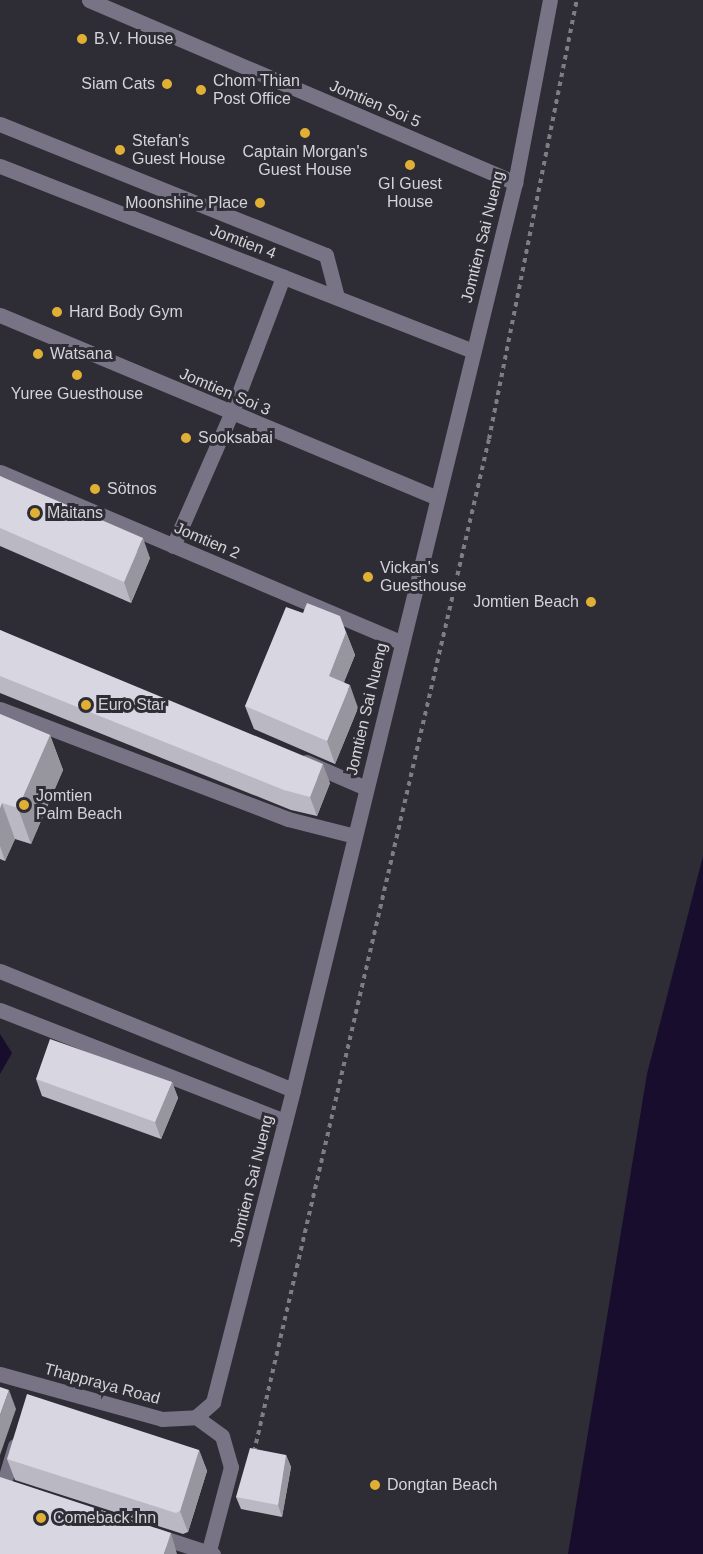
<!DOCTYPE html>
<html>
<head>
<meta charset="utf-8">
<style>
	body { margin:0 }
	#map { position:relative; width:703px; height:1554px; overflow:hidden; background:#2e2c35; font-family:Arial,sans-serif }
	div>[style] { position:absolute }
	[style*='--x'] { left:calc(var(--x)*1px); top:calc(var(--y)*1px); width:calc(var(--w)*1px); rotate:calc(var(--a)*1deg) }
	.water>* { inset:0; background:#180d2c }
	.path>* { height:4px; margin-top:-2px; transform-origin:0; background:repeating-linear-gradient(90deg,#7f7d84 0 4.5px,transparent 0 9px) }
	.minor>* { height:15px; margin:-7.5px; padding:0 7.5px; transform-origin:7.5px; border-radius:7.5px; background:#787486 }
	.wall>* { inset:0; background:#bab8c2 }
	.shaded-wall>* { inset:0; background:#97969e }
	.building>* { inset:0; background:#d8d6e1 }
	.dots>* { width:16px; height:16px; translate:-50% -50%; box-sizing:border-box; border:3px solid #2e2c35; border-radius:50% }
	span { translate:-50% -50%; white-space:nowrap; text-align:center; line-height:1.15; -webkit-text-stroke:6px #2e2c35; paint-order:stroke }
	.poi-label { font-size:16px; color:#d4d3d8 }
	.left { translate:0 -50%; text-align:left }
	.right { translate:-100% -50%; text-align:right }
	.street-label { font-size:16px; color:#d4d3d8 }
</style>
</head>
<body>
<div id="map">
	<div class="water">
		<i style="clip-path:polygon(703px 856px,703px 1554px,568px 1554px,647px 1074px)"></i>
		<i style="clip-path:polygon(0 1034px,12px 1053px,0 1074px)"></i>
	</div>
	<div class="path">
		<i style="--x:254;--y:1452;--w:1040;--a:-76.94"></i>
		<i style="--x:489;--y:439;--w:448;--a:-78.7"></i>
	</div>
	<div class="minor">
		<i style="--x:89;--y:0;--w:464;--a:23.2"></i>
		<i style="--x:0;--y:124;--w:351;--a:21.9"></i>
		<i style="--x:326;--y:255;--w:43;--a:75.3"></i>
		<i style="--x:0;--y:166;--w:508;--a:21.36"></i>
		<i style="--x:0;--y:315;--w:474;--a:22.7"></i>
		<i style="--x:0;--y:472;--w:436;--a:23"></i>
		<i style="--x:173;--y:546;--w:144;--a:-66.3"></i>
		<i style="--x:231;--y:414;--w:147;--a:-69.2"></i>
		<i style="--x:0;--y:709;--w:308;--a:20.9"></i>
		<i style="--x:288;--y:819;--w:69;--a:14.2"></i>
		<i style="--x:306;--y:762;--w:65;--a:23.4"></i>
		<i style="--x:0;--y:971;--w:316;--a:22.1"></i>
		<i style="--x:0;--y:1010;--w:306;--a:21.3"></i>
		<i style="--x:0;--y:1374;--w:168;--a:15.5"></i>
		<i style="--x:162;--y:1419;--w:34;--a:-3"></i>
		<i style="--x:196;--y:1417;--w:23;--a:-41"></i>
		<i style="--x:213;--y:1402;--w:322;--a:-75.6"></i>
		<i style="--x:293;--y:1090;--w:934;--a:-76.25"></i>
		<i style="--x:515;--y:183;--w:186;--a:-79.2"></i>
		<i style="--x:196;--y:1417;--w:32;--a:36"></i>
		<i style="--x:222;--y:1436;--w:32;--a:74"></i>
		<i style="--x:231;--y:1467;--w:90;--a:104.8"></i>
		<i style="--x:3;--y:1486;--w:42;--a:-73.3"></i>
		<i style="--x:154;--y:1535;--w:62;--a:17.9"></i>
	</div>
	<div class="wall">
		<i style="clip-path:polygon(0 476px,150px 558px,131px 603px,0 546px)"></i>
		<i style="clip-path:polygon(0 630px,330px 783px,317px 816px,291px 810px,0 693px)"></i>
		<i style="clip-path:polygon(346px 632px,355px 655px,344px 682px,358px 708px,335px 764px,254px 729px,245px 706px)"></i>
		<i style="clip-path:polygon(0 714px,50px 735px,63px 770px,31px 844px,15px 839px,5px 861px,0 859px)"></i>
		<i style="clip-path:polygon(36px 1079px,172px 1082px,178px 1098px,161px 1139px,42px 1096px)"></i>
		<i style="clip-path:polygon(199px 1450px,207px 1471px,188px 1532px,183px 1534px,15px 1480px,7px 1459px)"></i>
		<i style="clip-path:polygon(286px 1455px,291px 1467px,282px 1517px,241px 1509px,236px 1497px)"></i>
	</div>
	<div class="shaded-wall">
		<i style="clip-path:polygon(143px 538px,150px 558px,131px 603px,124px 582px)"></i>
		<i style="clip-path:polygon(346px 632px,355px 655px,337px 699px,329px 676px)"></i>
		<i style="clip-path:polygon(350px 685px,358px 708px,335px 764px,327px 741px)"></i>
		<i style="clip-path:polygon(50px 735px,63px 770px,31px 844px,18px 808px)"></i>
		<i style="clip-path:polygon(323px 764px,330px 783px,317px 816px,310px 797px)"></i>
		<i style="clip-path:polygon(2px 803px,15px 839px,5px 861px,0 846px,0 808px)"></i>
		<i style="clip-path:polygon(172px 1082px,178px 1098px,161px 1139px,155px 1122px)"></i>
		<i style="clip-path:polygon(9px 1390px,16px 1409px,0 1455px,0 1415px)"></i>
		<i style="clip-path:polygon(199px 1450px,207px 1471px,188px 1532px,180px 1511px)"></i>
		<i style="clip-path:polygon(286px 1455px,291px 1467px,282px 1517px,278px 1505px)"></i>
		<i style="clip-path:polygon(171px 1533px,177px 1554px,164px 1554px)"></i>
	</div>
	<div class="building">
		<i style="clip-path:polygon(0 476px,143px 538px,124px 582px,0 528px)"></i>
		<i style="clip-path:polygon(307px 603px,340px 616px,346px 632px,329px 676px,350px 685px,327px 741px,245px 706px,286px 607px,303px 613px)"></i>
		<i style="clip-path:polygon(0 630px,323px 764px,310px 797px,284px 790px,0 676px)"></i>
		<i style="clip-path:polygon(0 714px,50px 735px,18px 808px,2px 803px,0 808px)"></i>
		<i style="clip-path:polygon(50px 1039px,172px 1082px,155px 1122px,36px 1079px)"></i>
		<i style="clip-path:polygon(0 1387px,9px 1390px,0 1415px)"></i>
		<i style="clip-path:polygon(27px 1394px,199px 1450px,180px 1511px,176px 1513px,7px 1459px)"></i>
		<i style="clip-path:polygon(250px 1448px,286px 1455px,278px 1505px,236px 1497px)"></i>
		<i style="clip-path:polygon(0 1477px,171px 1533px,164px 1554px,0 1554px)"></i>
	</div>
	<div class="dots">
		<i style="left:82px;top:39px;background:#e0b034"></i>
		<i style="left:167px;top:84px;background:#e0b034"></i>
		<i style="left:201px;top:90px;background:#e0b034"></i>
		<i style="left:305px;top:133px;background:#e0b034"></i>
		<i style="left:120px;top:150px;background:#e0b034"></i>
		<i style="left:410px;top:165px;background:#e0b034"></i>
		<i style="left:260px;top:203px;background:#e0b034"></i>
		<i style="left:57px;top:312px;background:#e0b034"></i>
		<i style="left:38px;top:354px;background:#e0b034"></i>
		<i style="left:77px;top:375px;background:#e0b034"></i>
		<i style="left:186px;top:438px;background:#e0b034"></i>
		<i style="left:95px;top:489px;background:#e0b034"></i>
		<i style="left:35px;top:513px;background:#e0b034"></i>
		<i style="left:368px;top:577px;background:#e0b034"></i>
		<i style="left:591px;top:602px;background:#e0b034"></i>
		<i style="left:86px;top:705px;background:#e0b034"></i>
		<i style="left:24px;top:805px;background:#e0b034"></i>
		<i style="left:375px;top:1485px;background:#e0b034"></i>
		<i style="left:41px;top:1518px;background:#e0b034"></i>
	</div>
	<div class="poi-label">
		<span class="left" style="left:94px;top:39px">B.V. House</span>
		<span class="left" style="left:213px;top:90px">Chom Thian<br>Post Office</span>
		<span class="right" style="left:155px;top:84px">Siam Cats</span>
		<span class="left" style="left:132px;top:150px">Stefan's<br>Guest House</span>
		<span style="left:305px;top:161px">Captain Morgan's<br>Guest House</span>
		<span style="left:410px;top:193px">GI Guest<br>House</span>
		<span class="right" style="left:248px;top:203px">Moonshine Place</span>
		<span class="left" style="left:69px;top:312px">Hard Body Gym</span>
		<span class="left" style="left:50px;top:354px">Watsana</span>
		<span style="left:77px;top:394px">Yuree Guesthouse</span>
		<span class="left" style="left:198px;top:438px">Sooksabai</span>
		<span class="left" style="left:107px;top:489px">Sötnos</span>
		<span class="left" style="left:47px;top:513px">Maitans</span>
		<span class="left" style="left:380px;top:577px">Vickan's<br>Guesthouse</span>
		<span class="right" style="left:579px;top:602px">Jomtien Beach</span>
		<span class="left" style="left:98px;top:705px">Euro Star</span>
		<span class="left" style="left:36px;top:805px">Jomtien<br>Palm Beach</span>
		<span class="left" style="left:387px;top:1485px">Dongtan Beach</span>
		<span class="left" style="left:53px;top:1518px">Comeback Inn</span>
	</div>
	<div class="street-label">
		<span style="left:375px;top:104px;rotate:23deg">Jomtien Soi 5</span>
		<span style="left:483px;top:237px;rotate:-76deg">Jomtien Sai Nueng</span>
		<span style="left:243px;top:242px;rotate:21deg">Jomtien 4</span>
		<span style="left:225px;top:392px;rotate:23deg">Jomtien Soi 3</span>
		<span style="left:207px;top:541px;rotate:23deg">Jomtien 2</span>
		<span style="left:367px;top:709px;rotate:-77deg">Jomtien Sai Nueng</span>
		<span style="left:252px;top:1181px;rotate:-76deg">Jomtien Sai Nueng</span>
		<span style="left:102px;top:1384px;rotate:15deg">Thappraya Road</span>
	</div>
</div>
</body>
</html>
